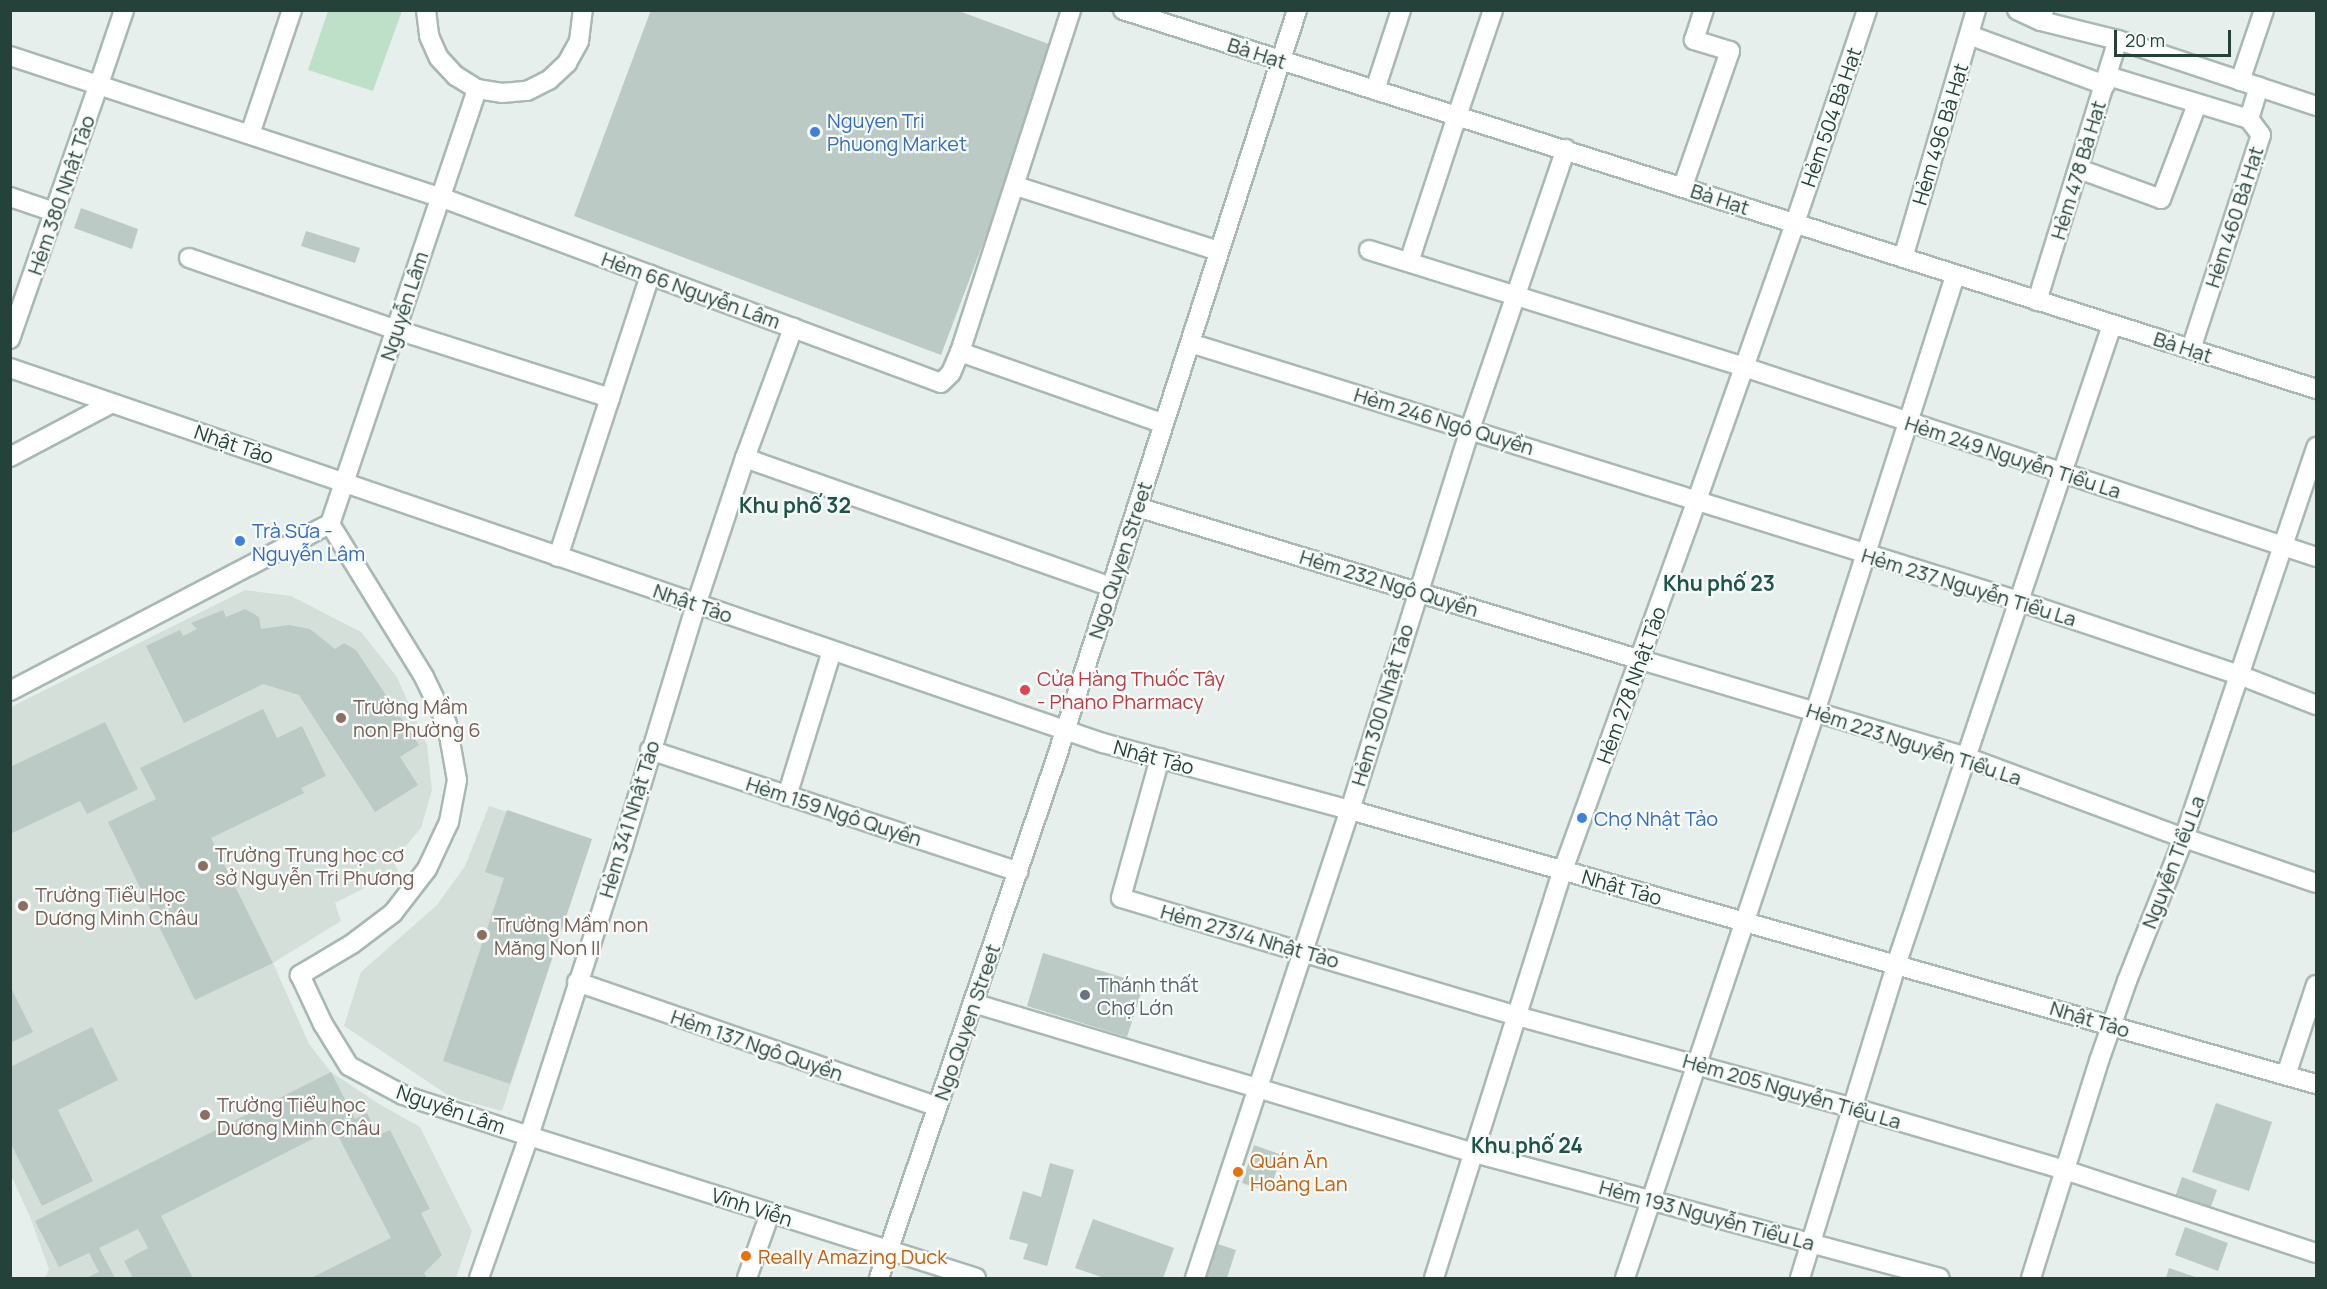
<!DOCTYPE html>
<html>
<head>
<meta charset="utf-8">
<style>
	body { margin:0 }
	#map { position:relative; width:2327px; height:1289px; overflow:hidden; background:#e6efeb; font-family:Manrope,sans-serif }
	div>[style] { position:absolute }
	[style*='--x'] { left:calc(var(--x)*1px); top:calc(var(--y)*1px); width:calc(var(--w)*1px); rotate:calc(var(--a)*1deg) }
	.built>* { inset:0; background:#d4dfda }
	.green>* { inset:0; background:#bfe0c8 }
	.building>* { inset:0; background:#bbcac4 }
	.roads { filter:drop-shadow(2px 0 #a8b8b2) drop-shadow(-2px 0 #a8b8b2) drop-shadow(0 2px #a8b8b2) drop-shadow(0 -2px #a8b8b2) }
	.service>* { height:18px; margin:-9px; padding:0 9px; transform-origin:9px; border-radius:9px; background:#fff }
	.minor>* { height:18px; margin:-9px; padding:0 9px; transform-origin:9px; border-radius:9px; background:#fff }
	.tertiary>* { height:18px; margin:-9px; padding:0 9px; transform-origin:9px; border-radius:9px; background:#fff }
	.dots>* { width:16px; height:16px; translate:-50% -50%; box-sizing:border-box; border:3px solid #f7fbf9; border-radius:50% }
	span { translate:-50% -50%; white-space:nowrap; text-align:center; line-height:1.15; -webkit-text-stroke:4.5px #f7fbf9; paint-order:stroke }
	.street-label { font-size:20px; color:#24423a }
	.shop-label { font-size:20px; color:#366cbe }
	.left { translate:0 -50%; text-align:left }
	.health-label { font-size:20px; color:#be3a42 }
	.education-label { font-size:20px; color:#785e54 }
	.worship-label { font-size:20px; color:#5b616d }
	.food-label { font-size:20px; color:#c56008 }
	.neighbourhood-label { font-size:21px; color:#1f5548; font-weight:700 }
	.frame { position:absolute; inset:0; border:12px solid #24423a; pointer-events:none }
	.scale { position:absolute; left:2114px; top:30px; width:117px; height:27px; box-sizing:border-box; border:3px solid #24423a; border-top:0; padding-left:8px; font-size:18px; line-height:21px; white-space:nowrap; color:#24423a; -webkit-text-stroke:4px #f7fbf9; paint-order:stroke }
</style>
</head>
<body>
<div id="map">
	<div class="built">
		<i style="clip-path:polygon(245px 590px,291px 596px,361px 632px,397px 677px,427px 745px,432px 790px,421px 828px,393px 861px,398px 871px,335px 903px,341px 921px,273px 963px,309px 1044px,331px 1072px,379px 1104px,420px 1127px,472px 1231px,456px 1278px,45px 1278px,49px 1269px,30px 1217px,11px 1175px,11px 707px)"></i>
		<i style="clip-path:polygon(489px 806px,592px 839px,502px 1111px,451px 1097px,344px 1026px,361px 972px,437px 905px,465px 866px)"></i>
	</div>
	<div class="green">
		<i style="clip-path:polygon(328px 11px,402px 11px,373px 91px,308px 70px)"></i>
	</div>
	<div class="building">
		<i style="clip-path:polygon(651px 10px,956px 10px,1057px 47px,941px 355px,574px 216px)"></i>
		<i style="clip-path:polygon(81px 208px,138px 229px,132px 249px,74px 228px)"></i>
		<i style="clip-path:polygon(306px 231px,360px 248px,355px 263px,301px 246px)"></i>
		<i style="clip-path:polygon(245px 609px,259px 617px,261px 629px,289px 625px,310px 629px,335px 649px,344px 643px,356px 650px,419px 745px,400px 757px,418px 785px,375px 812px,299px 695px,263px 684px,184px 723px,146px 646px,180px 630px,183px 636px,197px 629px,191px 623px,223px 610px,226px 617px)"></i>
		<i style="clip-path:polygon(263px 709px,277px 738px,302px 726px,326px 776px,301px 788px,304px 793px,211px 838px,273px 963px,195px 1000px,108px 822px,156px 799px,140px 768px)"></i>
		<i style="clip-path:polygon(105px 722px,138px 789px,87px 814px,80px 801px,10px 834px,10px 767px)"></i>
		<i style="clip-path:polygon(507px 810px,592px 839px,510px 1084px,443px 1061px,504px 878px,485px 872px)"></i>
		<i style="clip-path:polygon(1043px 953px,1144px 984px,1127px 1037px,1027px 1006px)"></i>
		<i style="clip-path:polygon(10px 986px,33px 1032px,10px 1043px)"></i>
		<i style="clip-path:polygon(92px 1027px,118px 1080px,58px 1110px,93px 1181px,42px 1206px,10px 1142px,10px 1067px)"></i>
		<i style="clip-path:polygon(331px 1072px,355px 1119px,367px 1113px,378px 1135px,390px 1130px,430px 1209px,421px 1213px,442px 1255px,424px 1273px,427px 1278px,311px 1278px,391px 1238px,334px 1128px,161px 1216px,193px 1278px,133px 1278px,124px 1261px,148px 1248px,138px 1229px,99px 1248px,115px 1278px,86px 1278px,99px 1272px,89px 1253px,59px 1267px,35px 1221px)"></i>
		<i style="clip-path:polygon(2216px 1103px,2272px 1122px,2249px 1191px,2192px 1172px)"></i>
		<i style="clip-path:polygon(1254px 1145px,1282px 1155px,1269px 1192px,1242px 1183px)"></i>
		<i style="clip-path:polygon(1050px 1163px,1074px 1170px,1047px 1266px,1023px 1259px,1028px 1244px,1009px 1239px,1023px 1191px,1041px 1197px)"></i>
		<i style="clip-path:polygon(2182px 1177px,2217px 1190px,2209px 1212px,2174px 1200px)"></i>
		<i style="clip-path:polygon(1093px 1219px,1174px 1248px,1163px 1278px,1104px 1278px,1075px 1268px)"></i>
		<i style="clip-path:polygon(2185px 1227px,2228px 1243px,2218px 1271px,2175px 1255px)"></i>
		<i style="clip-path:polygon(1215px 1243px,1236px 1250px,1227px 1278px,1204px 1278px)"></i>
		<i style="clip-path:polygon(2169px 1268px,2198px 1278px,2166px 1278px)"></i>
	</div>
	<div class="roads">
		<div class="service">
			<i style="--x:2017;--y:10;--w:26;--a:25"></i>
			<i style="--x:2041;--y:21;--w:79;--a:13.9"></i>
			<i style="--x:2118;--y:40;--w:209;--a:18.4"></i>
			<i style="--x:1969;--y:35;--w:145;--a:20.2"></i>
			<i style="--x:10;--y:56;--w:453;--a:18.2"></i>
			<i style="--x:2108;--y:76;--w:147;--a:17"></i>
			<i style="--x:99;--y:84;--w:78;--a:-71.3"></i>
			<i style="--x:1375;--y:90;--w:84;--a:-72"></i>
			<i style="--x:250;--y:134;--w:131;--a:-71.3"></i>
			<i style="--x:2079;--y:169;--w:87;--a:20.1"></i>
			<i style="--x:2161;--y:199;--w:102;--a:-69.2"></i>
			<i style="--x:1016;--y:186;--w:213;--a:17.8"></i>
			<i style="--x:10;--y:197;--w:46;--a:18.8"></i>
			<i style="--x:1369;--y:250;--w:393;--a:17.3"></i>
			<i style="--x:1744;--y:367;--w:603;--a:18.37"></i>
			<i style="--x:189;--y:258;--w:220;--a:19.1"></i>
			<i style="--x:1409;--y:262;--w:154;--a:-71.8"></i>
			<i style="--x:1190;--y:343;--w:868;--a:17.29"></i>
			<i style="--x:2019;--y:601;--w:232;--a:18.6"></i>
			<i style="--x:2239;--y:675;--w:83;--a:21.3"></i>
			<i style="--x:960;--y:352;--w:216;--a:19.4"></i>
			<i style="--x:941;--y:383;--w:14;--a:-45"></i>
			<i style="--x:951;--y:373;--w:23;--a:-67"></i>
			<i style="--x:960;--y:352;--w:360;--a:-72"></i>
			<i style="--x:10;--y:457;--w:115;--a:-27.9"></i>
			<i style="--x:1697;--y:500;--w:294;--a:-70.5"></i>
			<i style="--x:558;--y:557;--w:297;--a:-71.9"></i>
			<i style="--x:1641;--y:660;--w:339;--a:16.6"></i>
			<i style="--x:1966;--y:757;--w:233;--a:20.4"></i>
			<i style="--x:2184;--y:838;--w:139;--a:18.8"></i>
			<i style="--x:1160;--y:758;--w:145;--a:105.6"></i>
			<i style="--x:1121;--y:898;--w:413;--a:16.6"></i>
			<i style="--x:1517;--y:1016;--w:349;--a:15.3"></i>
			<i style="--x:1854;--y:1108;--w:220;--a:16.4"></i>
			<i style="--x:2065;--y:1170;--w:264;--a:18.3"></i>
			<i style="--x:787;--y:796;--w:152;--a:-72.8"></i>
			<i style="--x:973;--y:1003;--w:523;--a:16.67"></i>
			<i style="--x:1474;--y:1153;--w:482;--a:15"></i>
			<i style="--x:2286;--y:1075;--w:95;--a:-71.6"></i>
			<i style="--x:529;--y:1136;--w:306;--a:-72.1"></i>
			<i style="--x:1195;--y:1278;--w:493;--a:-71.7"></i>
			<i style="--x:1350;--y:810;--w:399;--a:-72.5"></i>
			<i style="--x:1470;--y:429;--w:296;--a:-71.1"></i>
			<i style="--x:1434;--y:1278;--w:428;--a:-72.5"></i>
			<i style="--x:1625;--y:1278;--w:597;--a:-71.44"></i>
			<i style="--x:1815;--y:712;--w:459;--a:-72.2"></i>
			<i style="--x:1800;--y:1278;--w:327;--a:-72.9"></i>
			<i style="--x:1896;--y:965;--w:675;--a:-71.35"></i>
		</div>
		<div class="minor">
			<i style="--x:426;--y:10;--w:26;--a:83"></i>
			<i style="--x:429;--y:36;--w:24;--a:66"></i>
			<i style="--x:439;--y:58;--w:25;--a:47"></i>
			<i style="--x:456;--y:76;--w:25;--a:32"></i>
			<i style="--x:477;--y:89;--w:25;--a:9"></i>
			<i style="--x:502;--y:93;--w:25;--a:-5"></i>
			<i style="--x:527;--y:91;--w:25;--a:-27"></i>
			<i style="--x:549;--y:80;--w:25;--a:-43"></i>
			<i style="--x:567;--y:63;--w:25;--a:-61"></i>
			<i style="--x:579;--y:41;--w:31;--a:-83"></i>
			<i style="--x:2041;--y:21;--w:11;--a:-75"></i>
			<i style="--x:2240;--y:81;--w:75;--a:-71.3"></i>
			<i style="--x:1457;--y:116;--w:112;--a:-71.2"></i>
			<i style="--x:1683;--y:186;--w:143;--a:-70.8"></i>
			<i style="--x:1730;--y:51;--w:38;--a:-163"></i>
			<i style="--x:1694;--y:40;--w:32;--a:-72"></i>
			<i style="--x:440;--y:197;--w:534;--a:20.37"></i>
			<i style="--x:1795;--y:223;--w:225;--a:-71.3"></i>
			<i style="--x:1903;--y:258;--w:259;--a:-73.6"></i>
			<i style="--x:2037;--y:301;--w:273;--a:-72.8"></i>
			<i style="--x:397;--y:330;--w:224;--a:17.7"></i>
			<i style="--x:10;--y:339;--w:270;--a:-70.8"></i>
			<i style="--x:2191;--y:349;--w:225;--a:-71.9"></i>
			<i style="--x:2261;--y:135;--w:20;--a:-127"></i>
			<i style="--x:2249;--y:119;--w:34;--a:-73"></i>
			<i style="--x:10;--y:368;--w:1156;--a:18.94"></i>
			<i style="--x:1103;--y:743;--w:256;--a:15.2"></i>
			<i style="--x:1350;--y:810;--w:1004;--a:15.84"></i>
			<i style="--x:745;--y:458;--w:388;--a:19.4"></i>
			<i style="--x:1137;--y:507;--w:527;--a:16.89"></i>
			<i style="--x:330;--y:524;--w:180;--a:58.4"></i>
			<i style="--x:424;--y:677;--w:52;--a:63.9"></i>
			<i style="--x:447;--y:724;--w:57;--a:79.9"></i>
			<i style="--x:457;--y:780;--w:43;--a:100.8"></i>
			<i style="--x:449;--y:822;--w:52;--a:115.1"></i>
			<i style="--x:427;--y:869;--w:56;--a:127.7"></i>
			<i style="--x:393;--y:913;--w:51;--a:142.9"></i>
			<i style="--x:352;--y:944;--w:61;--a:149.2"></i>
			<i style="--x:300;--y:975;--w:54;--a:64.9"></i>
			<i style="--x:323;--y:1024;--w:49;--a:58.2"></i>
			<i style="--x:349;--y:1066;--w:61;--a:28.2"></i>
			<i style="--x:403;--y:1095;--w:133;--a:18"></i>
			<i style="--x:529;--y:1136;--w:151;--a:109.4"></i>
			<i style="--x:10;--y:691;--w:361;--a:-27.6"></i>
			<i style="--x:330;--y:524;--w:459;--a:-71.3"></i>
			<i style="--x:650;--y:750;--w:388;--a:18.3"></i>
			<i style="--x:623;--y:845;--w:251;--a:-73.1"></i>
			<i style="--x:696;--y:605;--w:155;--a:-71.6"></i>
			<i style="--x:745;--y:458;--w:139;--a:-69.7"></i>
			<i style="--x:1563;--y:870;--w:394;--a:-70.1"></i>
			<i style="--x:577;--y:982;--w:381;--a:19.1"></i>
			<i style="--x:747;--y:1278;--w:69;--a:-70.5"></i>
			<i style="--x:2031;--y:1278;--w:227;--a:-72.6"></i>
			<i style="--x:2099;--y:1061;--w:85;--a:-70.7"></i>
			<i style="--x:2127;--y:981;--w:154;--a:-68.3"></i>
			<i style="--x:2184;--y:838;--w:413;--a:-71.3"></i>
		</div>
		<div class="tertiary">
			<i style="--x:1123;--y:10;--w:1252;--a:17.62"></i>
			<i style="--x:529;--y:1136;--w:469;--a:17.6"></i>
			<i style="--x:879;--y:1278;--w:548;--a:-71.17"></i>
			<i style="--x:1056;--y:759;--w:787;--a:-72.16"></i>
		</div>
	</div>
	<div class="dots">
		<i style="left:815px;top:132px;background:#3f7fe0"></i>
		<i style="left:240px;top:541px;background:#3f7fe0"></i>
		<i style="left:1025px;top:690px;background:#e0444e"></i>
		<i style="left:341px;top:718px;background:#8d6e63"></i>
		<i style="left:1582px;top:818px;background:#3f7fe0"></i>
		<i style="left:203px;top:866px;background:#8d6e63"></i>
		<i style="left:23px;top:906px;background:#8d6e63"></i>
		<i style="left:482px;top:935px;background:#8d6e63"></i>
		<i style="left:1085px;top:995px;background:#6b7280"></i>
		<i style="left:205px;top:1115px;background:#8d6e63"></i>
		<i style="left:1238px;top:1172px;background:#e8710a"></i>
		<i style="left:746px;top:1256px;background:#e8710a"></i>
	</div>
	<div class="street-label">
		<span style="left:1257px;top:53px;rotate:18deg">Bà Hạt</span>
		<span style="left:1831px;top:117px;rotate:-71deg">Hẻm 504 Bà Hạt</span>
		<span style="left:1940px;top:134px;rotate:-73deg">Hẻm 496 Bà Hạt</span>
		<span style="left:2078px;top:170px;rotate:-73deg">Hẻm 478 Bà Hạt</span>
		<span style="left:61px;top:195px;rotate:-71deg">Hẻm 380 Nhật Tảo</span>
		<span style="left:1720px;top:199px;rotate:18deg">Bà Hạt</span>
		<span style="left:2234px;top:217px;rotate:-72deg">Hẻm 460 Bà Hạt</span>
		<span style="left:691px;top:290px;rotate:20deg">Hẻm 66 Nguyễn Lâm</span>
		<span style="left:404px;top:306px;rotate:-72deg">Nguyễn Lâm</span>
		<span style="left:2183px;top:347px;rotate:18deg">Bà Hạt</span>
		<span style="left:1444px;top:421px;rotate:17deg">Hẻm 246 Ngô Quyền</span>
		<span style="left:234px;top:444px;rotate:19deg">Nhật Tảo</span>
		<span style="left:2013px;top:457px;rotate:18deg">Hẻm 249 Nguyễn Tiểu La</span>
		<span style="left:1120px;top:560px;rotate:-72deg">Ngo Quyen Street</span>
		<span style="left:1389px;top:583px;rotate:17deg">Hẻm 232 Ngô Quyền</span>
		<span style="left:1969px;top:587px;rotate:17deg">Hẻm 237 Nguyễn Tiểu La</span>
		<span style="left:693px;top:603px;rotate:19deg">Nhật Tảo</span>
		<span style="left:1631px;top:685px;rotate:-70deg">Hẻm 278 Nhật Tảo</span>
		<span style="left:1382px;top:705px;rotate:-73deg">Hẻm 300 Nhật Tảo</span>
		<span style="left:1914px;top:744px;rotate:18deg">Hẻm 223 Nguyễn Tiểu La</span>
		<span style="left:1154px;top:757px;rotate:15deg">Nhật Tảo</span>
		<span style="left:834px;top:811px;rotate:18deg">Hẻm 159 Ngô Quyền</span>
		<span style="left:629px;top:819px;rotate:-73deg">Hẻm 341 Nhật Tảo</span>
		<span style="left:2173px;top:862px;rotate:-69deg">Nguyễn Tiểu La</span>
		<span style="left:1622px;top:887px;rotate:16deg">Nhật Tảo</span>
		<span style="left:1250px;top:936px;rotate:16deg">Hẻm 273/4 Nhật Tảo</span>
		<span style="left:2090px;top:1019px;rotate:17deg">Nhật Tảo</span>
		<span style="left:967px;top:1022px;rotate:-71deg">Ngo Quyen Street</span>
		<span style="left:757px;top:1045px;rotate:19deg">Hẻm 137 Ngô Quyền</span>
		<span style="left:1792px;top:1091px;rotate:16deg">Hẻm 205 Nguyễn Tiểu La</span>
		<span style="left:451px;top:1109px;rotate:19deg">Nguyễn Lâm</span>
		<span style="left:752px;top:1207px;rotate:18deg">Vĩnh Viễn</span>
		<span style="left:1707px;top:1215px;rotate:15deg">Hẻm 193 Nguyễn Tiểu La</span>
	</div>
	<div class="shop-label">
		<span class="left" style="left:827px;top:132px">Nguyen Tri<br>Phuong Market</span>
		<span class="left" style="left:252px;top:542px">Trà Sữa -<br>Nguyễn Lâm</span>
		<span class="left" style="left:1594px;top:818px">Chợ Nhật Tảo</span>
	</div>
	<div class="health-label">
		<span class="left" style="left:1037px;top:690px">Cửa Hàng Thuốc Tây<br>- Phano Pharmacy</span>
	</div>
	<div class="education-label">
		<span class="left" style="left:353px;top:718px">Trường Mầm<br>non Phường 6</span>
		<span class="left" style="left:215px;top:866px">Trường Trung học cơ<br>sở Nguyễn Tri Phương</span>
		<span class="left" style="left:35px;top:906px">Trường Tiểu Học<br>Dương Minh Châu</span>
		<span class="left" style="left:494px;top:936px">Trường Mầm non<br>Măng Non II</span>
		<span class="left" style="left:217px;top:1116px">Trường Tiểu học<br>Dương Minh Châu</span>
	</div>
	<div class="worship-label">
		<span class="left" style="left:1097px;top:996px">Thánh thất<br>Chợ Lớn</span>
	</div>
	<div class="food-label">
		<span class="left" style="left:1250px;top:1172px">Quán Ăn<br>Hoàng Lan</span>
		<span class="left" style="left:758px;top:1256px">Really Amazing Duck</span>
	</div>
	<div class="neighbourhood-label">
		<span style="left:795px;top:505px">Khu phố 32</span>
		<span style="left:1719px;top:583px">Khu phố 23</span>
		<span style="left:1527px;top:1145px">Khu phố 24</span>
	</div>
	<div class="frame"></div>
	<div class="scale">20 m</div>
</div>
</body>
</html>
